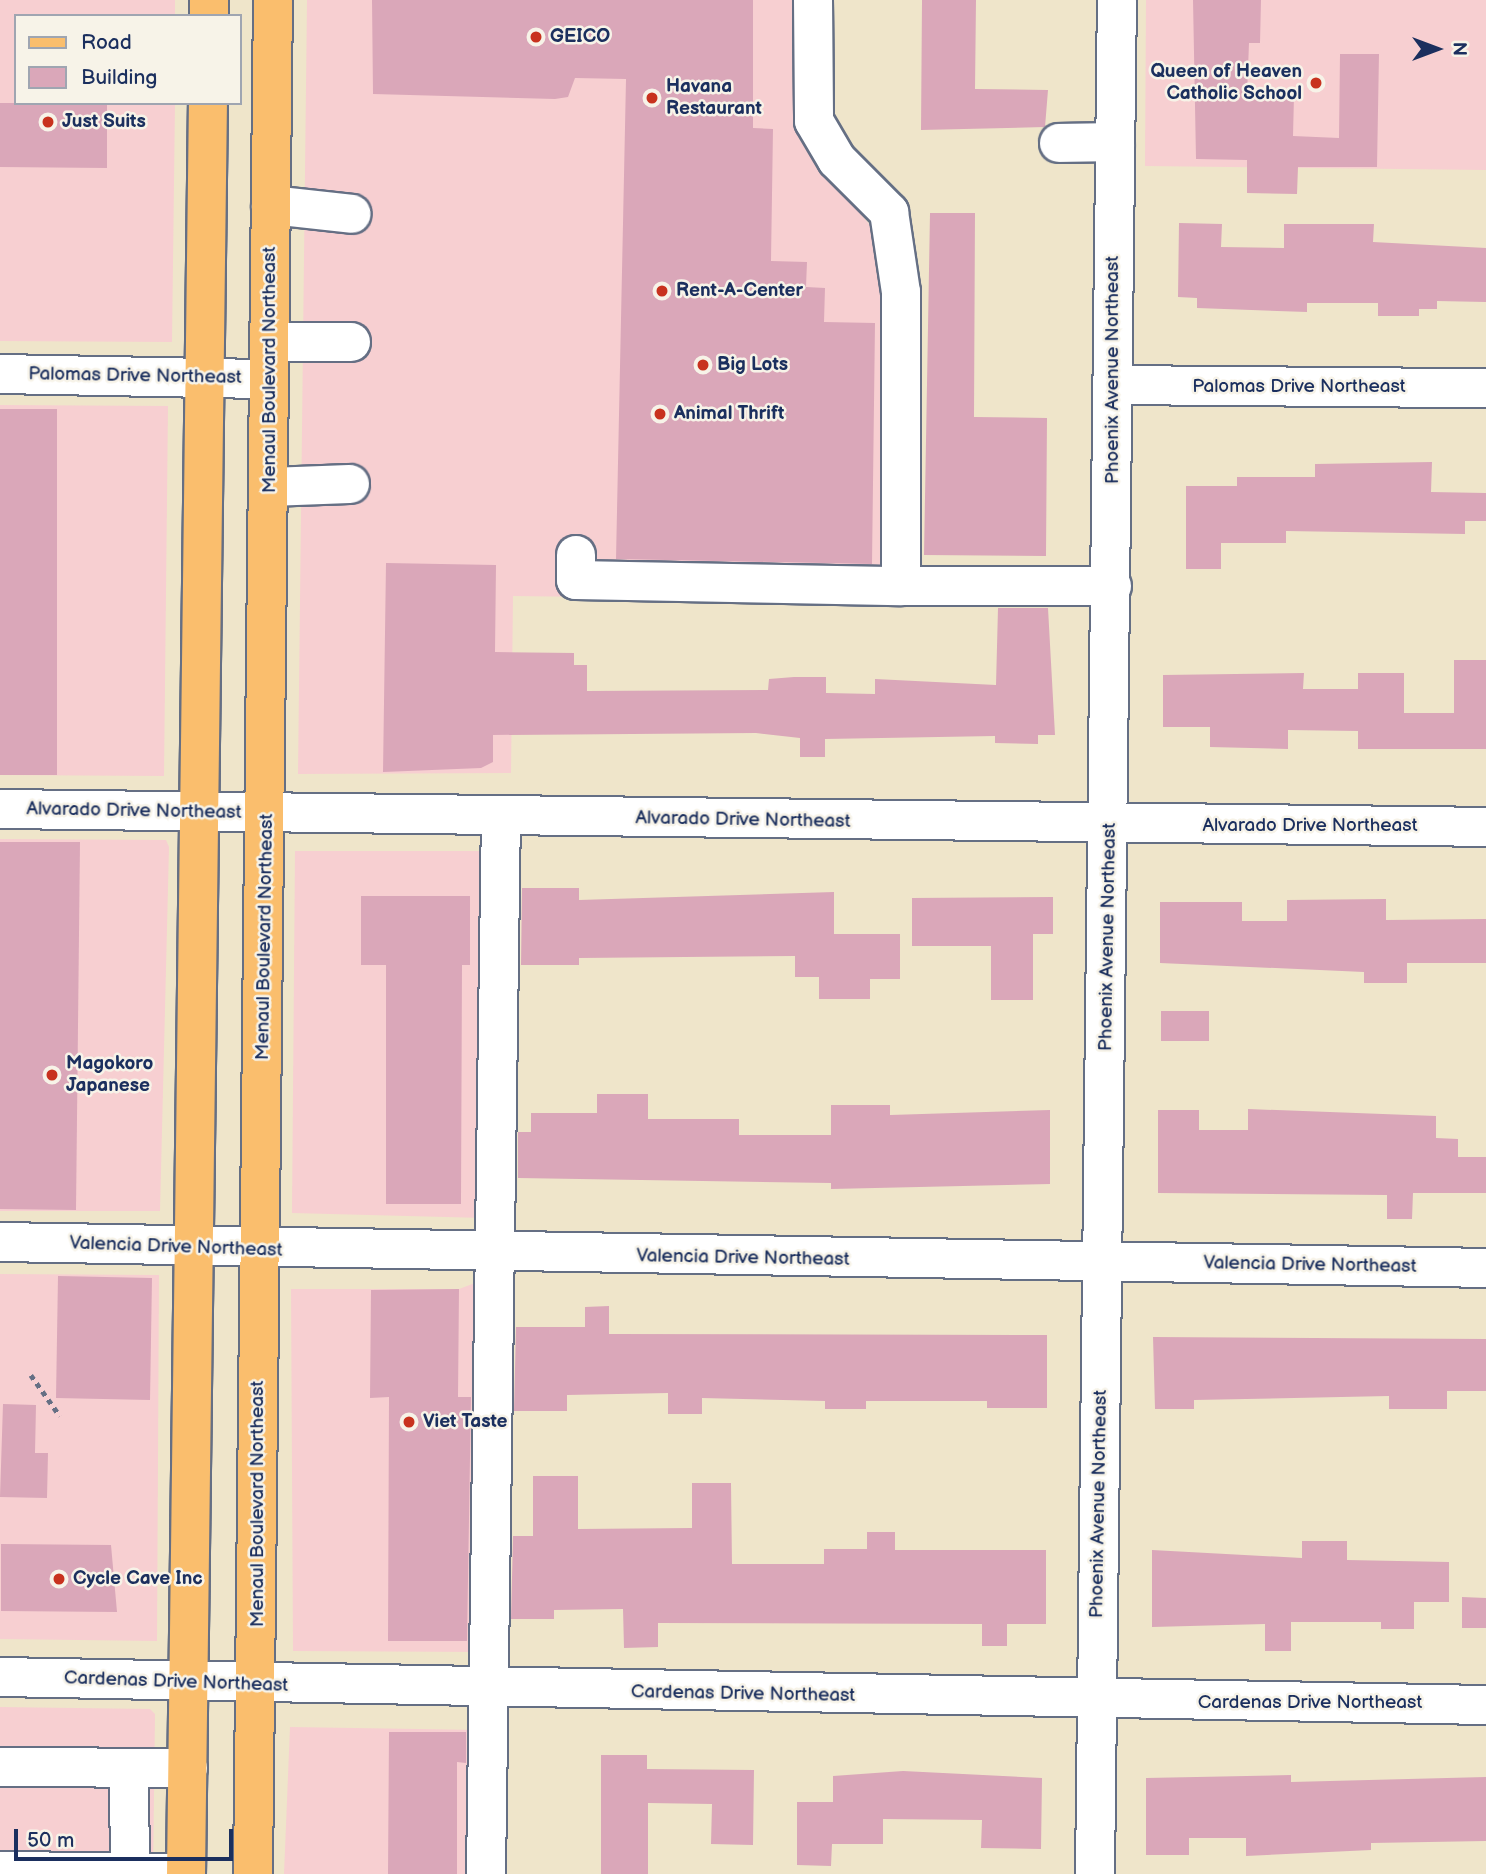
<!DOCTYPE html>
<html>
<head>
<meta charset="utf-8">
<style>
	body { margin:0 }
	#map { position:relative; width:1486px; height:1874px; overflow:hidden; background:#efe5ca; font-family:"Balsamiq Sans",sans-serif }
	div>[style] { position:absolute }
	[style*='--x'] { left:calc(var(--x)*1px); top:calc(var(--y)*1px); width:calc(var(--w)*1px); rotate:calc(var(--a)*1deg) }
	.built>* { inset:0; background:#f7cfd1 }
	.building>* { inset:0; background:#daa7b9 }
	.path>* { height:4.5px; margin-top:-2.25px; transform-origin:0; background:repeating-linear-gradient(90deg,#656f84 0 5px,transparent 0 10px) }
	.roads { filter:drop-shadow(2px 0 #656f84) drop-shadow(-2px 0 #656f84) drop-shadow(0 2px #656f84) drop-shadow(0 -2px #656f84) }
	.minor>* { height:38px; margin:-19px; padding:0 19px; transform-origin:19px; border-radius:19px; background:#fff }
	.major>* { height:38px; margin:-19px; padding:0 19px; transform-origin:19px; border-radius:19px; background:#fabe6d }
	.dots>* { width:19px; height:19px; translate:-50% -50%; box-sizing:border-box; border:4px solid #f7f3e8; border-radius:50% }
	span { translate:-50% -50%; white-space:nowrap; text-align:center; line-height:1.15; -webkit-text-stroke:5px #f7f3e8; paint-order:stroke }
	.poi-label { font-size:19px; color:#1b2f5e; font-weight:700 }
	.left { translate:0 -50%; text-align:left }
	.right { translate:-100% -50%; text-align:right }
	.street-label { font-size:19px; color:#1b2f5e }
	.legend { position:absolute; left:14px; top:14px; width:228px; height:91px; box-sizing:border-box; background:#f7f3e8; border:2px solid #9fa5b1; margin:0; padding:9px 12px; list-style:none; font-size:21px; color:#1b2f5e }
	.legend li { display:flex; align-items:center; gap:14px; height:35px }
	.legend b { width:35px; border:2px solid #9fa5b1 }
	.north { position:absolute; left:1402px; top:14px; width:70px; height:70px; -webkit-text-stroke:5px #f7f3e8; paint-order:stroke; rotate:90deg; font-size:19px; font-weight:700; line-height:28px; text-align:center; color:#1b2f5e }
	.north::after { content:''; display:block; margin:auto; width:24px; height:32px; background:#1b2f5e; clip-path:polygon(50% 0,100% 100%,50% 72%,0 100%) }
	.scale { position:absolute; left:14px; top:1829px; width:219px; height:32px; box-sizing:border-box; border:4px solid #1b2f5e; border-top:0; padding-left:9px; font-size:21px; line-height:24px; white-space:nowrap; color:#1b2f5e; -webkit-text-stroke:5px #f7f3e8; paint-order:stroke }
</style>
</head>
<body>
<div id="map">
	<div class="built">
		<i style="clip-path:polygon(0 0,175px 0,175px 16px,16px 16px,16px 103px,175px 103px,172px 342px,0 341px)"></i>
		<i style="clip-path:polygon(307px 0,794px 0,799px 139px,869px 224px,885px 258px,889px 601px,513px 596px,511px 773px,298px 774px)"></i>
		<i style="clip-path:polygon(1146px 0,1486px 0,1486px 170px,1145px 166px)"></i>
		<i style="clip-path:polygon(0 405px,168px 406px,164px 776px,0 775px)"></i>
		<i style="clip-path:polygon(0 839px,166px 840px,169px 847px,160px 1211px,0 1211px)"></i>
		<i style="clip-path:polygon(295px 851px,491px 851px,484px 1218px,292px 1213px)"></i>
		<i style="clip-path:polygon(0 1274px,159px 1275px,157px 1641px,0 1639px)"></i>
		<i style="clip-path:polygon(475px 1283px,482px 1652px,293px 1651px,291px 1289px,459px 1289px)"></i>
		<i style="clip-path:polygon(0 1707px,150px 1709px,155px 1714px,153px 1874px,0 1874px)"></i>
		<i style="clip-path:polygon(290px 1727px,482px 1730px,479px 1874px,284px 1874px)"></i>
	</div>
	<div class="building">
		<i style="clip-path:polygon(372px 0,753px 0,753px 128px,773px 129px,771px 261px,807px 262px,806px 287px,825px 288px,824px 322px,875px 323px,872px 564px,616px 559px,626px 79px,575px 78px,568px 97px,555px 99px,373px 94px)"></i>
		<i style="clip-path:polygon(922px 0,976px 0,975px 89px,1048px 90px,1045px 127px,921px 130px)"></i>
		<i style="clip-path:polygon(1193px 0,1261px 0,1260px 43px,1249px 43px,1247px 95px,1294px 96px,1293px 136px,1339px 138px,1340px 54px,1379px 54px,1377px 167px,1298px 167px,1297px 194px,1247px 193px,1247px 160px,1196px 159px)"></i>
		<i style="clip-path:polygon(0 103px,107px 103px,107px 168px,0 167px)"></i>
		<i style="clip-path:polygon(930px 213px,975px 213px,974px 417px,1047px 418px,1046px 556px,924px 555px)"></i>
		<i style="clip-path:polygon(1179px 223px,1222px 224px,1221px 247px,1284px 248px,1284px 224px,1374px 224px,1373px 242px,1486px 248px,1486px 302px,1437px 301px,1437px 309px,1419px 309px,1419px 316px,1378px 316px,1378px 303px,1307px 303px,1307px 312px,1197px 308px,1197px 298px,1178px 297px)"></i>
		<i style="clip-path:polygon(0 409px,57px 409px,57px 775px,0 775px)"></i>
		<i style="clip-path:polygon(1432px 462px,1431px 492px,1486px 493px,1486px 521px,1465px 521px,1465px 534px,1286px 531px,1286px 543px,1221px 543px,1221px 569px,1186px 569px,1186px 486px,1237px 486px,1237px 477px,1315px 477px,1315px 464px)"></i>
		<i style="clip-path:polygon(386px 563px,496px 565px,495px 652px,574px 653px,574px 665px,587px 665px,587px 691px,768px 690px,769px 679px,794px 677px,826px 677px,826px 693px,875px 694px,875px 679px,996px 685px,998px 608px,1048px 608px,1055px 735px,1038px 735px,1038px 744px,995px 743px,995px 736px,825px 739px,825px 757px,800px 757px,800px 738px,756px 733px,493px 735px,493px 762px,481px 768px,383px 772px)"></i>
		<i style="clip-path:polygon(1454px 660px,1486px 660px,1486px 749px,1358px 749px,1358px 731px,1288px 730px,1288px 749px,1210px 747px,1210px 727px,1163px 727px,1163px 675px,1304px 673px,1303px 689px,1358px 689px,1358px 673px,1404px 673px,1404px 713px,1454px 713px)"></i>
		<i style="clip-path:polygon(0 842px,80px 842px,76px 1210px,0 1209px)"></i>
		<i style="clip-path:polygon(522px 888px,579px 888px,579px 900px,834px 892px,834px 934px,900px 934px,900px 979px,870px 979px,870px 999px,819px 999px,819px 977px,795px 977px,795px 956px,579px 958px,579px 965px,521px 965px)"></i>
		<i style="clip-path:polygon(361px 896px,470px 896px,470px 965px,462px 965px,461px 1204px,386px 1204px,386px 965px,361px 965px)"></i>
		<i style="clip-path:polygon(1053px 897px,1053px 934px,1033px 934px,1033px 1000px,991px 1000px,991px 946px,912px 946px,912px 898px)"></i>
		<i style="clip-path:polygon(1386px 899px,1386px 920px,1486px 919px,1486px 963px,1407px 963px,1407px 983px,1364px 983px,1364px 972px,1160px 963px,1160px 902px,1242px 902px,1242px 921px,1287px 921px,1287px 900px)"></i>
		<i style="clip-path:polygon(1161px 1011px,1209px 1011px,1209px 1041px,1161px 1041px)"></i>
		<i style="clip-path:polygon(597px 1094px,648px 1094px,648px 1119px,739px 1119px,739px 1135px,831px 1135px,831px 1105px,890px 1105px,890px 1115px,1050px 1110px,1050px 1184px,831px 1189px,831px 1183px,518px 1178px,518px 1132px,531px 1132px,531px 1113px,597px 1113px)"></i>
		<i style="clip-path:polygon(1248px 1109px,1436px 1116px,1436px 1138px,1458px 1139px,1458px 1157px,1486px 1157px,1486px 1193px,1413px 1193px,1412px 1219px,1387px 1219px,1387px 1195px,1158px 1193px,1158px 1110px,1199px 1110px,1199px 1130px,1248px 1130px)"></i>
		<i style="clip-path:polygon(58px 1276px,152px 1278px,150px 1400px,56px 1398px)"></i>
		<i style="clip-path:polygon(459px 1289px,458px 1397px,471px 1397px,467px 1641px,388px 1641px,389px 1397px,370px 1398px,371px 1290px)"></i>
		<i style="clip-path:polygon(609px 1306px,609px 1334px,1047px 1335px,1047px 1408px,987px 1408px,987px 1401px,866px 1401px,866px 1409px,825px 1409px,825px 1401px,702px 1398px,702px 1414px,668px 1414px,668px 1393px,567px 1395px,567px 1411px,514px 1411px,516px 1327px,585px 1327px,585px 1307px)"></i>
		<i style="clip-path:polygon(1153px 1337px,1486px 1339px,1486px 1391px,1447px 1391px,1447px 1409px,1389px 1409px,1389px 1396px,1194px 1400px,1194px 1409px,1155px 1409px)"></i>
		<i style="clip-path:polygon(3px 1404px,36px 1405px,35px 1453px,48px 1453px,47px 1498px,0 1497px)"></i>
		<i style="clip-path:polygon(533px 1476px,578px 1476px,578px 1529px,692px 1528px,692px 1483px,731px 1483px,732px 1564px,824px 1564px,824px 1549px,867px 1549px,867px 1532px,895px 1532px,895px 1550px,1046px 1550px,1046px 1624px,1007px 1624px,1007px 1646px,982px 1646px,982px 1624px,658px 1623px,658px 1647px,624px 1648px,623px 1609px,554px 1610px,554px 1619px,511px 1619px,513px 1536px,533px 1536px)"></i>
		<i style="clip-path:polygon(1302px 1541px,1347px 1541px,1347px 1560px,1449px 1562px,1449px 1602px,1414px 1602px,1414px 1629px,1381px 1629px,1381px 1622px,1291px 1622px,1291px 1651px,1265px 1651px,1265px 1624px,1152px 1627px,1152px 1550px,1302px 1558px)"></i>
		<i style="clip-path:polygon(1px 1544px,111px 1545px,117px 1612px,1px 1611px)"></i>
		<i style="clip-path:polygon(1462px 1597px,1486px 1598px,1486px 1628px,1462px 1628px)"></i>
		<i style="clip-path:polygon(389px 1732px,466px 1732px,466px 1763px,457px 1762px,457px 1874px,388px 1874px)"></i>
		<i style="clip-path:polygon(601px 1755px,647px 1755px,647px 1769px,754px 1770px,753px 1845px,711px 1844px,712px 1804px,648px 1803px,648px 1874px,601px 1874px)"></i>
		<i style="clip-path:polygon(903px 1771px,1042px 1778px,1041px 1849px,981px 1848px,982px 1820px,883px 1819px,883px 1844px,832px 1844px,831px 1866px,797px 1865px,797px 1802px,833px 1802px,833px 1776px)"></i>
		<i style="clip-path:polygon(1291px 1775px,1291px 1782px,1486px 1777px,1486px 1841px,1371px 1843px,1371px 1850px,1246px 1856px,1246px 1838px,1189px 1838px,1189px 1855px,1146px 1855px,1146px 1778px)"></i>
	</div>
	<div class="path">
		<i style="--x:31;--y:1375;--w:50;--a:54.7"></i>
	</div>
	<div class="roads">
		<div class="minor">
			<i style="--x:813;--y:0;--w:121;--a:89.5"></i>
			<i style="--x:814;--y:121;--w:45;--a:59.5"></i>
			<i style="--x:837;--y:160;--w:74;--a:45"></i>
			<i style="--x:889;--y:212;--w:81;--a:81.5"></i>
			<i style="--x:901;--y:292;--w:294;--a:90"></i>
			<i style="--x:901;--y:586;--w:211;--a:0"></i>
			<i style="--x:1059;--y:143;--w:56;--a:-1"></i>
			<i style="--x:271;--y:205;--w:81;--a:6.3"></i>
			<i style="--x:270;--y:342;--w:81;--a:0"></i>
			<i style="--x:0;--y:374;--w:269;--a:1.1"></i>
			<i style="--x:1113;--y:385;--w:373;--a:0.5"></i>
			<i style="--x:269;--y:487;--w:81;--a:-2.1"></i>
			<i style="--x:576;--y:555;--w:25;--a:90"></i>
			<i style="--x:576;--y:580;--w:325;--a:1.1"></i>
			<i style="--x:0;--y:809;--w:1486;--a:0.69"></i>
			<i style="--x:0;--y:1242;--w:1486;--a:1"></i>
			<i style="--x:0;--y:1677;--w:1486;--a:1.08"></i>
			<i style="--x:0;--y:1767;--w:188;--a:0.3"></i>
			<i style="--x:129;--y:1768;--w:105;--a:89.5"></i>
			<i style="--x:0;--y:1871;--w:186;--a:0.6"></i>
			<i style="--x:486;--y:1874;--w:1058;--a:-89.19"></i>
			<i style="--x:1095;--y:1874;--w:1874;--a:-89.33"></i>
		</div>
		<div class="major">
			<i style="--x:209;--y:16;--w:16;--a:-90"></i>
			<i style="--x:186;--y:1874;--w:1771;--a:-89.29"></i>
			<i style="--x:253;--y:1874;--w:1874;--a:-89.39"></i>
		</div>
	</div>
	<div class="dots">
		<i style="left:536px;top:37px;background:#c8321e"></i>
		<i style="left:1316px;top:83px;background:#c8321e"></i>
		<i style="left:652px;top:98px;background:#c8321e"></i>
		<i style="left:48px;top:122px;background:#c8321e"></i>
		<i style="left:662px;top:291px;background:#c8321e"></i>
		<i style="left:703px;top:365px;background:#c8321e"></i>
		<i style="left:660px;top:414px;background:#c8321e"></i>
		<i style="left:52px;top:1075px;background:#c8321e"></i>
		<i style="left:409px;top:1422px;background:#c8321e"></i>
		<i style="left:59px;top:1579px;background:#c8321e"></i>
	</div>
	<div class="poi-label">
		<span class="left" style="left:550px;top:37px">GEICO</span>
		<span class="right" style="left:1302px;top:83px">Queen of Heaven<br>Catholic School</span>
		<span class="left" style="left:666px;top:98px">Havana<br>Restaurant</span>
		<span class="left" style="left:62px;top:122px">Just Suits</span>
		<span class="left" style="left:676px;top:291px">Rent-A-Center</span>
		<span class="left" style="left:717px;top:365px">Big Lots</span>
		<span class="left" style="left:674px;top:414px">Animal Thrift</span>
		<span class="left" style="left:66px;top:1075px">Magokoro<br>Japanese</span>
		<span class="left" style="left:423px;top:1422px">Viet Taste</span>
		<span class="left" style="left:73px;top:1579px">Cycle Cave Inc</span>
	</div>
	<div class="street-label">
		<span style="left:270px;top:370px;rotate:-90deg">Menaul Boulevard Northeast</span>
		<span style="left:1113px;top:370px;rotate:-90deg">Phoenix Avenue Northeast</span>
		<span style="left:135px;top:376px;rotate:1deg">Palomas Drive Northeast</span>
		<span style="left:1299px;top:387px">Palomas Drive Northeast</span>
		<span style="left:134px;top:811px;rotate:1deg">Alvarado Drive Northeast</span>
		<span style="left:743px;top:820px;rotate:1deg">Alvarado Drive Northeast</span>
		<span style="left:1310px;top:826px">Alvarado Drive Northeast</span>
		<span style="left:265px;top:937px;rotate:-89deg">Menaul Boulevard Northeast</span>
		<span style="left:1108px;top:937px;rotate:-89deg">Phoenix Avenue Northeast</span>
		<span style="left:176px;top:1247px;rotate:2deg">Valencia Drive Northeast</span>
		<span style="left:743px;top:1258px;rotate:1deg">Valencia Drive Northeast</span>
		<span style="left:1310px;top:1265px;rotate:1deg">Valencia Drive Northeast</span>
		<span style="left:258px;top:1504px;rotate:-90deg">Menaul Boulevard Northeast</span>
		<span style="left:1099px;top:1504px;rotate:-89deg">Phoenix Avenue Northeast</span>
		<span style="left:176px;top:1682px;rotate:2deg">Cardenas Drive Northeast</span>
		<span style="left:743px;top:1694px;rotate:1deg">Cardenas Drive Northeast</span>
		<span style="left:1310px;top:1703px">Cardenas Drive Northeast</span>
	</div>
	<ul class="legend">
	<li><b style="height:9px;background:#fabe6d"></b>Road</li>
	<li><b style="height:19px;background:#daa7b9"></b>Building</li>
	</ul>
	<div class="north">N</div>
	<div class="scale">50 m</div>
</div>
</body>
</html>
